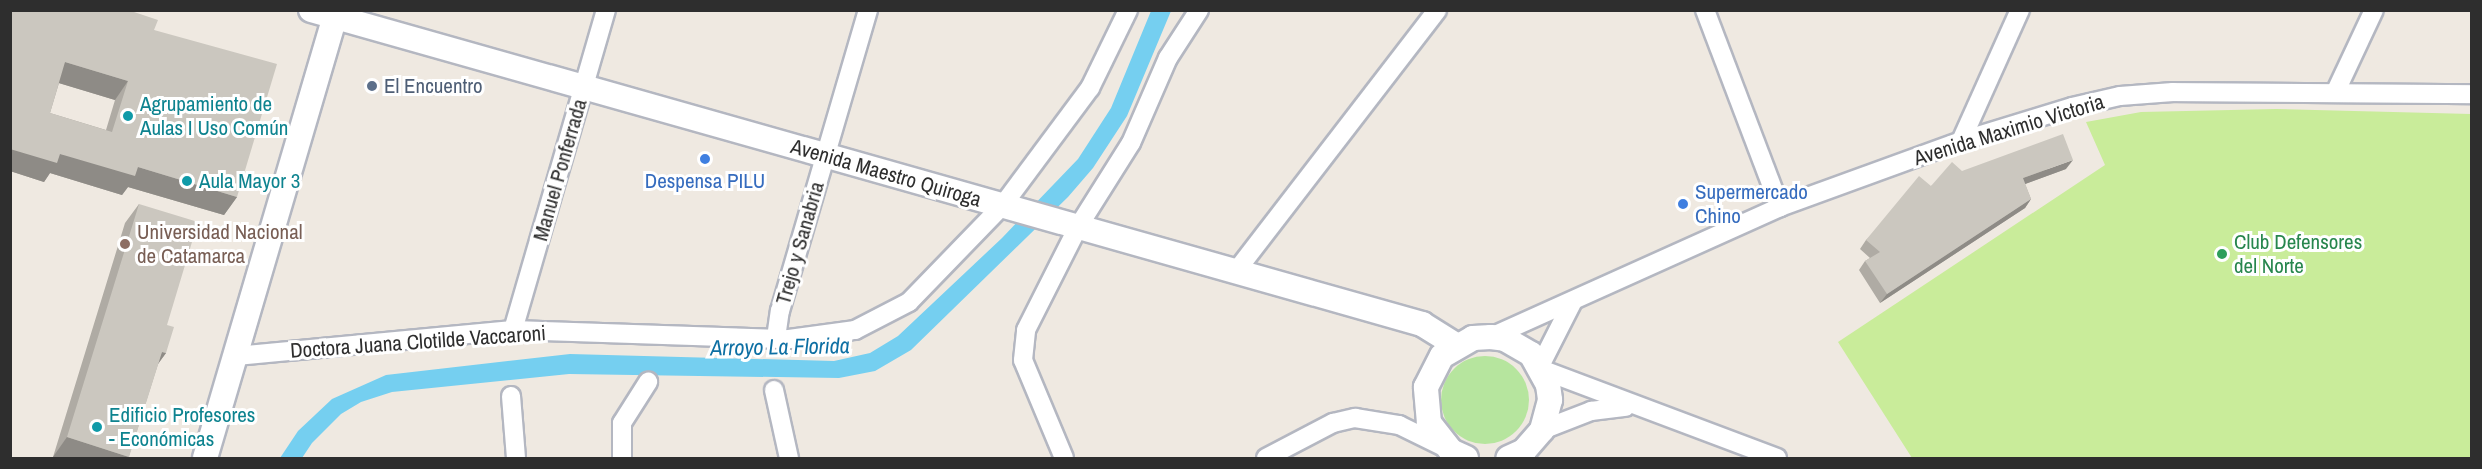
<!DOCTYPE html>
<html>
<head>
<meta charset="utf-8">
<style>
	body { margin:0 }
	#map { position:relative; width:2482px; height:469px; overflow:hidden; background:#efe9e1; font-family:"Archivo Narrow",sans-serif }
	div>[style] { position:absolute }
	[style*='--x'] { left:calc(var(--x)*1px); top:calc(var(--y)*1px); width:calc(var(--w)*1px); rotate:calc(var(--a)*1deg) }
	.green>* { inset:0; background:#b6e59e }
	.round { border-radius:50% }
	.pitch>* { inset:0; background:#c9ec9a }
	.water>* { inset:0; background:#75cff0 }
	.roads { filter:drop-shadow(2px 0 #b4b7c1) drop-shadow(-2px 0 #b4b7c1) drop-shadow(0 2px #b4b7c1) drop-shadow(0 -2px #b4b7c1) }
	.street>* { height:18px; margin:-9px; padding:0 9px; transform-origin:9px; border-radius:9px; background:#fff }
	.secondary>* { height:24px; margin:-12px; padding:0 12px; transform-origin:12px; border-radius:12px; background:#fff }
	.wall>* { inset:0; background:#afaba4 }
	.shaded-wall>* { inset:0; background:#8e8b86 }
	.building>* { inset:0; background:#cbc7bf }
	.dots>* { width:16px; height:16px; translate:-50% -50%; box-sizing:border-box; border:3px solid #fff; border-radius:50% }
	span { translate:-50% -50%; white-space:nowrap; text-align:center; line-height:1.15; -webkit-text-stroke:6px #fff; paint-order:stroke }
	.service-label { font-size:21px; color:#4e5e75 }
	.left { translate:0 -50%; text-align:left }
	.culture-label { font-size:21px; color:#0d838f }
	.street-label { font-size:21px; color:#2e2e2e }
	.shop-label { font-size:21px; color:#366cbe }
	.education-label { font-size:21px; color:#785e54 }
	.leisure-label { font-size:21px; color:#27864d }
	.water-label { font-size:22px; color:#0d6fa3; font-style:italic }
	.frame { position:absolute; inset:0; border:12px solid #2e2e2e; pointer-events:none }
</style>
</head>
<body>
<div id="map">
	<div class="green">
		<i class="round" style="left:1441px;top:356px;width:88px;height:88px"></i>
	</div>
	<div class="pitch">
		<i style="clip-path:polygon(2276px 109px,2471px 114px,2471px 458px,1912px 458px,1838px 342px,2105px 165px,2086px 122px,2141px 112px)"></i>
	</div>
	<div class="water">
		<i style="clip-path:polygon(1151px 11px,1171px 11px,1127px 116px,1093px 168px,1068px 197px,911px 350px,875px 371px,839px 378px,569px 374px,392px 392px,361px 402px,341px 414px,312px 443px,302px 458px,280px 458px,298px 431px,332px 399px,386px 375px,570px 354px,834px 361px,870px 353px,898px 336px,1002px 238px,1078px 159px,1111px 108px)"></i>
	</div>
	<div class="roads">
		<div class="street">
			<i style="--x:1705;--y:10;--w:211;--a:69.2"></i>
			<i style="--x:2336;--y:91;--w:89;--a:-64.9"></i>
			<i style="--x:1961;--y:141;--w:144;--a:-65.8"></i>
			<i style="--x:1237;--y:270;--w:328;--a:-52.4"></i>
			<i style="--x:513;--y:330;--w:333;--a:-73.8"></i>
			<i style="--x:1491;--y:337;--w:317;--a:-24.2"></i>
			<i style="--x:1780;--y:207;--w:193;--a:-20"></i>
			<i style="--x:1961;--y:141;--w:116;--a:-17"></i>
			<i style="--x:2072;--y:107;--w:49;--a:-12.9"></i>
			<i style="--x:2120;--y:96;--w:53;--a:-4.3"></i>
			<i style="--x:2173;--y:92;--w:299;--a:0.4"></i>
			<i style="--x:776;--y:338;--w:27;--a:-82"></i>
			<i style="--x:780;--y:311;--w:314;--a:-73.7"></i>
			<i style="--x:236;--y:356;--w:278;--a:-5.4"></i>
			<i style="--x:513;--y:330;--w:276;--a:1.9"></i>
			<i style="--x:789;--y:339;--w:67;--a:-7.8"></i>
			<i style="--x:855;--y:330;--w:61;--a:-27.4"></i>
			<i style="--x:909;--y:302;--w:135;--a:-45.9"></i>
			<i style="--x:1003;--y:205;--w:146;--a:-53.4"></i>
			<i style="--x:1090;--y:88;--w:87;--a:-64"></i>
			<i style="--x:1540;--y:366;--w:73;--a:-63.1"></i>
			<i style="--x:1543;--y:370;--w:250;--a:20.6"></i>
			<i style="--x:774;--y:390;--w:70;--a:77.6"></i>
			<i style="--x:511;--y:396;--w:62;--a:85.4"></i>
			<i style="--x:1542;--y:430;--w:53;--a:-21.2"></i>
			<i style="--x:1591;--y:411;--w:35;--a:-7"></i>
			<i style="--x:622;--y:458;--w:35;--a:-90"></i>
			<i style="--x:622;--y:423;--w:49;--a:-57.6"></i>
			<i style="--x:1064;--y:458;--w:106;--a:-112.7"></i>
			<i style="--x:1023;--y:360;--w:30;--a:-84"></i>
			<i style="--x:1026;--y:330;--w:115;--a:-63.2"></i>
			<i style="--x:1078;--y:227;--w:99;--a:-57.8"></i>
			<i style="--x:1131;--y:143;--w:93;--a:-66.5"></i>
			<i style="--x:1168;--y:58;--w:57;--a:-57.1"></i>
			<i style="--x:1266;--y:458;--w:76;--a:-27.6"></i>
			<i style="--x:1333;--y:423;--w:23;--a:-13"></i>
			<i style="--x:1355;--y:418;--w:45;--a:9"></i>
			<i style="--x:1399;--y:425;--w:50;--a:26.1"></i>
		</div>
		<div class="secondary">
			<i style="--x:311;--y:10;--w:1155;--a:15.78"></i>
			<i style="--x:1422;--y:324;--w:40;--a:32"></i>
			<i style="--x:205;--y:458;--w:467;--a:-73.6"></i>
			<i style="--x:1466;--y:458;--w:17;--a:-155"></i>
			<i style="--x:1451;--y:451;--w:36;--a:-128"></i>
			<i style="--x:1429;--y:423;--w:36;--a:-95"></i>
			<i style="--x:1426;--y:387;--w:35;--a:-63"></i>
			<i style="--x:1442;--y:356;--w:36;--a:-30"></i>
			<i style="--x:1473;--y:338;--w:18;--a:-3"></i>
			<i style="--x:1491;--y:337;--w:14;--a:8"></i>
			<i style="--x:1505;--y:339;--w:30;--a:30"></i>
			<i style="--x:1531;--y:354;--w:35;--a:61"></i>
			<i style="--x:1548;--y:385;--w:15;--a:82"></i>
			<i style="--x:1550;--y:400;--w:31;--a:105"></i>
			<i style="--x:1542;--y:430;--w:28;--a:131"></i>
			<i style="--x:1524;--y:451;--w:17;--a:156"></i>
		</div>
	</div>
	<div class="wall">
		<i style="clip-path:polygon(evenodd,10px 10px,154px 30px,237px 197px,224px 215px,128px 187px,122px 195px,50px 173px,44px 182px,10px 171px,10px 10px,59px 83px,115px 100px,106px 130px,50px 113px,59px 83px)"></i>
		<i style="clip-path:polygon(2066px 169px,2025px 184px,2031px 199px,2025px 208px,1880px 303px,1859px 270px,1865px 261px,1870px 258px,1860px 249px,1866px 240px,1931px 186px,1962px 171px)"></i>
		<i style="clip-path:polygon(139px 204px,167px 325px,166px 353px,158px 364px,128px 459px,59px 459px,53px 457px,125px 223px)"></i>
	</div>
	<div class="shaded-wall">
		<i style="clip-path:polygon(65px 62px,128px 81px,115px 100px,52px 81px)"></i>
		<i style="clip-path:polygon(10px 149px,60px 154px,138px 167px,237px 197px,224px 215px,128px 187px,122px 195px,50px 173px,44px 182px,10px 171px)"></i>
		<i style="clip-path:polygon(2073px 160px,2066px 169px,2017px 187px,2023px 178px)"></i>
		<i style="clip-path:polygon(2031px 199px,2025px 208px,1880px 303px,1887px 294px)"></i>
		<i style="clip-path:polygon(162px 352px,166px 353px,152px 372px)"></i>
		<i style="clip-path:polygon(67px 437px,129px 457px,128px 459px,59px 459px,53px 457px)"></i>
	</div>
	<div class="building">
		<i style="clip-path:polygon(evenodd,11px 10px,128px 10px,158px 20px,154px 30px,277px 64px,237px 197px,138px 167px,135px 176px,60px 154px,57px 163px,10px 149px,10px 51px,12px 46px,10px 46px,11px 10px,65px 62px,128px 81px,112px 132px,50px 113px,65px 62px)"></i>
		<i style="clip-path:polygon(2063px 134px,2073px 160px,2023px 178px,2031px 199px,1887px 294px,1865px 261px,1880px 252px,1866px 240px,1919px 176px,1931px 186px,1952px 162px,1962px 171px)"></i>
		<i style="clip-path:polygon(139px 204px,198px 222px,167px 325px,174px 327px,166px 353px,162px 352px,129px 457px,67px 437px)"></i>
	</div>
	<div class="dots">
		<i style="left:372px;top:86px;background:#5c6f8a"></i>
		<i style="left:128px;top:116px;background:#0f9aa8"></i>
		<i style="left:705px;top:159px;background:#3f7fe0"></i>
		<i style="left:187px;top:181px;background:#0f9aa8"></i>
		<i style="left:1683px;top:204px;background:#3f7fe0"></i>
		<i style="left:125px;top:244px;background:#8d6e63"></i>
		<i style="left:2222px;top:254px;background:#2e9e5b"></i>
		<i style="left:97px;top:427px;background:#0f9aa8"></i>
	</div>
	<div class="service-label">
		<span class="left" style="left:384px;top:86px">El Encuentro</span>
	</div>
	<div class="culture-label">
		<span class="left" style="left:140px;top:116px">Agrupamiento de<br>Aulas I Uso Común</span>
		<span class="left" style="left:199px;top:181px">Aula Mayor 3</span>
		<span class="left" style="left:109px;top:427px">Edificio Profesores<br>- Económicas</span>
	</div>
	<div class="street-label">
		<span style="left:2009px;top:130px;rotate:-17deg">Avenida Maximio Victoria</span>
		<span style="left:560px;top:170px;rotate:-74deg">Manuel Ponferrada</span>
		<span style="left:886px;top:173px;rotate:16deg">Avenida Maestro Quiroga</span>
		<span style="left:800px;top:243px;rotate:-74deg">Trejo y Sanabria</span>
		<span style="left:418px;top:342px;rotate:-4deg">Doctora Juana Clotilde Vaccaroni</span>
	</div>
	<div class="shop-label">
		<span style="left:705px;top:181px">Despensa PILU</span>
		<span class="left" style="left:1695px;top:204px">Supermercado<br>Chino</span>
	</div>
	<div class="education-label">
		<span class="left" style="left:137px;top:244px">Universidad Nacional<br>de Catamarca</span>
	</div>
	<div class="leisure-label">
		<span class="left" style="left:2234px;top:254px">Club Defensores<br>del Norte</span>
	</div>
	<div class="water-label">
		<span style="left:780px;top:347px;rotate:-1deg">Arroyo La Florida</span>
	</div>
	<div class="frame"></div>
</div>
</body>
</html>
